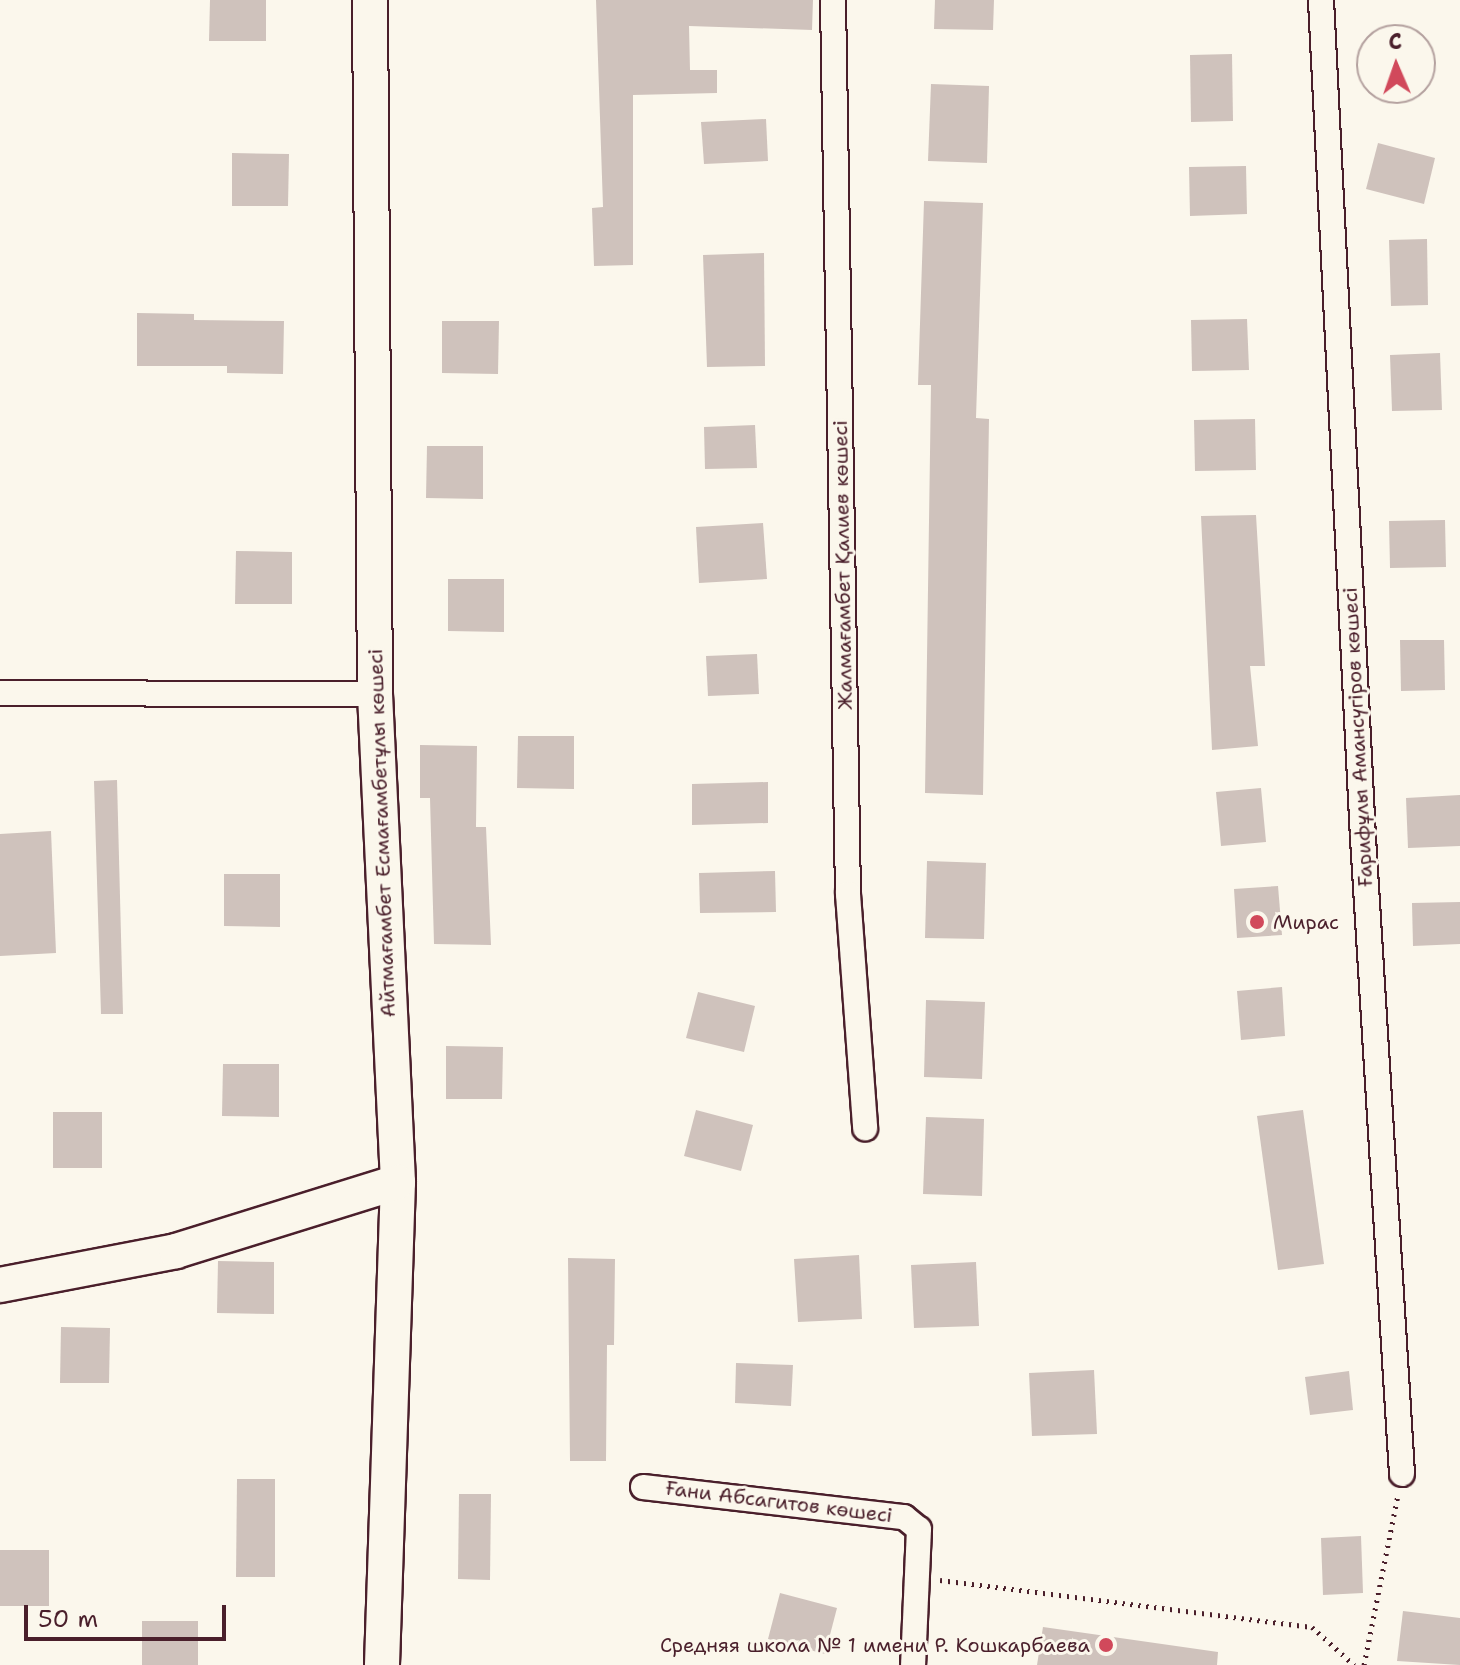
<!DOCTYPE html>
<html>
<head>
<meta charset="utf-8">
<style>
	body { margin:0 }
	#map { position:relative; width:1460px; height:1665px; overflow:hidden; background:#fbf7ec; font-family:"Shantell Sans",sans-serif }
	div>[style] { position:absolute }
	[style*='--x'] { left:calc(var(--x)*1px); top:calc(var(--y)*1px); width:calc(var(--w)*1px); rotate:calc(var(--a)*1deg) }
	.building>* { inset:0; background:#cfc2bc }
	.path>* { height:5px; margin-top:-2.5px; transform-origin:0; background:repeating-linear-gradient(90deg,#4a1f2b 0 2px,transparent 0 8px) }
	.roads { filter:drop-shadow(2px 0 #4a1f2b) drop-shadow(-2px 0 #4a1f2b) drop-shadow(0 2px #4a1f2b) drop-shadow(0 -2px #4a1f2b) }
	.street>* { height:24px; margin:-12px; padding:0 12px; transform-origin:12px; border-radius:12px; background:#fbf7ec }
	.secondary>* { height:34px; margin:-17px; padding:0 17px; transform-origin:17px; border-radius:17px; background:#fbf7ec }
	.dots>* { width:22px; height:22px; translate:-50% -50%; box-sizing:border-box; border:4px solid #fbf7ec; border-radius:50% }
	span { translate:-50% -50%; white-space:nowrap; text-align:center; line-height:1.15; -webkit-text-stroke:6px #fbf7ec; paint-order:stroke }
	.street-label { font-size:20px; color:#4a1f2b }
	.poi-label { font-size:20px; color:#4a1f2b }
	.left { translate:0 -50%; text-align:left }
	.right { translate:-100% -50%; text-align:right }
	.north { position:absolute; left:1356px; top:24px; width:80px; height:80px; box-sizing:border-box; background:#fbf7ec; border:2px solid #b4a19f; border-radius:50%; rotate:358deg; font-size:22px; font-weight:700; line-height:32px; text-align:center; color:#4a1f2b }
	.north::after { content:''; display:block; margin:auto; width:28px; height:36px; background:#d1495b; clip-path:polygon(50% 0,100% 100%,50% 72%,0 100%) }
	.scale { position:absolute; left:24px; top:1605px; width:202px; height:36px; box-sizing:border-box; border:4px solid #4a1f2b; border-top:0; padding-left:10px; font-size:24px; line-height:28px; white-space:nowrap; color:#4a1f2b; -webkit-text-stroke:6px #fbf7ec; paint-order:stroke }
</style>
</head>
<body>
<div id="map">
	<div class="building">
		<i style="clip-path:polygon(210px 0,266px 0,266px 41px,209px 41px)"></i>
		<i style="clip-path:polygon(596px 0,813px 0,812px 30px,689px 26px,690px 70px,717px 70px,717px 93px,633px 95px,633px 265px,594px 266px,592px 208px,603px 207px)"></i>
		<i style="clip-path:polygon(935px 0,994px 0,993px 30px,934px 29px)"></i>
		<i style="clip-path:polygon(1232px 54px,1233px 121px,1191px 122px,1190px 55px)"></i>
		<i style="clip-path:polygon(931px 84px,989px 86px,987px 163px,928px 161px)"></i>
		<i style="clip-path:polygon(766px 119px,768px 161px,704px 164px,701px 122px)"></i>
		<i style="clip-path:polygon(1378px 143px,1435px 158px,1424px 204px,1366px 189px)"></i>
		<i style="clip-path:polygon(232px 153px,289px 154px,288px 206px,232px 206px)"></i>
		<i style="clip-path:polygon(1246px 166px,1247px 214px,1190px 216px,1189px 167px)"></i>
		<i style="clip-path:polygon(924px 201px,983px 203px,976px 418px,989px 419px,983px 795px,925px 793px,931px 385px,918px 385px)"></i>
		<i style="clip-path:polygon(1427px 239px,1428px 305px,1391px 306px,1389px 240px)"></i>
		<i style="clip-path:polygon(764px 253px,765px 366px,707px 367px,703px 255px)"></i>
		<i style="clip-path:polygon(137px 313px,194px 314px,194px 320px,284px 321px,283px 374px,227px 373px,227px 366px,137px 366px)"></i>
		<i style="clip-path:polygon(1247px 319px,1249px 370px,1192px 371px,1191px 320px)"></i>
		<i style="clip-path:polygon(442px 321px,499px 321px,498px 374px,442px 373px)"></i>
		<i style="clip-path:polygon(1440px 353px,1442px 410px,1392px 411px,1390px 355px)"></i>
		<i style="clip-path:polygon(1255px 419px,1256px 470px,1195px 471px,1194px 420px)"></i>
		<i style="clip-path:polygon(755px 425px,757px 468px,705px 469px,704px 427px)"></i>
		<i style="clip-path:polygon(427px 446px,483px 446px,483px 499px,426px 498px)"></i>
		<i style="clip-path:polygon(1256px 515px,1265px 666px,1250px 666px,1258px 746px,1212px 750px,1201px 516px)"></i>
		<i style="clip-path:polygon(1445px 520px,1446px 567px,1390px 568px,1389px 521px)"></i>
		<i style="clip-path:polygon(763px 523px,767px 579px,699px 583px,696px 527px)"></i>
		<i style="clip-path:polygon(236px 551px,292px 552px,292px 604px,235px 604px)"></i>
		<i style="clip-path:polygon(448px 579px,504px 579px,504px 632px,448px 631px)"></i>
		<i style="clip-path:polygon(1400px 640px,1444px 640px,1445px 690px,1401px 691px)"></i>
		<i style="clip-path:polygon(757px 654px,759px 694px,708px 696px,706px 656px)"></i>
		<i style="clip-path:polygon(518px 736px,574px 736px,574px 789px,517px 788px)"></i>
		<i style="clip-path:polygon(420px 745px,477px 746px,476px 827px,486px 827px,491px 945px,434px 944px,430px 798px,420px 798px)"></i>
		<i style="clip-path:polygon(117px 780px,123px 1014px,101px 1014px,94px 781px)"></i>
		<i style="clip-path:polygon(768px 782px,768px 823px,692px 825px,692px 784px)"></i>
		<i style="clip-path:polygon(1261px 788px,1266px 842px,1221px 846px,1216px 792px)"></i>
		<i style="clip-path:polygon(1460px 795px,1460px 846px,1408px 848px,1406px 798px)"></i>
		<i style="clip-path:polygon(51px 831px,56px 953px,0 956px,0 834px)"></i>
		<i style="clip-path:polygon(927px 861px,986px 863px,984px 939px,925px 938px)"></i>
		<i style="clip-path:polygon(775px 871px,776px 912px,700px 913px,699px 873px)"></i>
		<i style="clip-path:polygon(224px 874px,280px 874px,280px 927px,224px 926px)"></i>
		<i style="clip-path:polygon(1278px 886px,1282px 935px,1237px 938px,1234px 889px)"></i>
		<i style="clip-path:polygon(1460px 902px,1460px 944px,1413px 946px,1412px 903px)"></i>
		<i style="clip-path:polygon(1282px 987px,1285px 1036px,1241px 1040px,1237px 991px)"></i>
		<i style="clip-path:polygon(698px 992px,755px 1006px,744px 1052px,686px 1038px)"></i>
		<i style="clip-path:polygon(926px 1000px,985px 1002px,982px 1079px,924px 1077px)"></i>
		<i style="clip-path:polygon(446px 1046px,503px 1047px,502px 1099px,446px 1099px)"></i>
		<i style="clip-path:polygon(223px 1064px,279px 1064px,279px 1117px,222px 1116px)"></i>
		<i style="clip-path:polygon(696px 1110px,753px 1125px,741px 1171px,684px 1156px)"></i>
		<i style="clip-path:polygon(1303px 1110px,1324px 1264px,1278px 1270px,1257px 1116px)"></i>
		<i style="clip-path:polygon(53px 1112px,102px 1112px,102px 1168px,53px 1168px)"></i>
		<i style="clip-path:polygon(926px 1117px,984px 1119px,982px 1196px,923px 1194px)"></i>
		<i style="clip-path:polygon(859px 1255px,862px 1319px,798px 1322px,794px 1259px)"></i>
		<i style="clip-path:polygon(568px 1258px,615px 1259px,614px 1345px,607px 1345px,606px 1461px,570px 1461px)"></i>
		<i style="clip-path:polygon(218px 1261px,274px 1262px,274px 1314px,217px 1313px)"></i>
		<i style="clip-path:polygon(976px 1262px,979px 1326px,914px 1328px,911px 1265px)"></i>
		<i style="clip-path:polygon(61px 1327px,110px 1328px,109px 1383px,60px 1383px)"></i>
		<i style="clip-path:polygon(736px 1363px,793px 1365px,791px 1406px,735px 1403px)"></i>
		<i style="clip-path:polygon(1094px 1370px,1097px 1434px,1032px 1436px,1029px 1373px)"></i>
		<i style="clip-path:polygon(1349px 1371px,1353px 1410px,1310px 1415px,1305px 1377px)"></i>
		<i style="clip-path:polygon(237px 1479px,275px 1479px,275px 1577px,236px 1577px)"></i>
		<i style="clip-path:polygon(459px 1494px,491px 1494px,490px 1580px,458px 1579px)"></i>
		<i style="clip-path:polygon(1361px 1536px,1363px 1593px,1323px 1595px,1321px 1538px)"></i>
		<i style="clip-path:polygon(0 1550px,49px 1550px,49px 1606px,0 1606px)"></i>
		<i style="clip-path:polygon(780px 1593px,837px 1608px,825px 1654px,768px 1639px)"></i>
		<i style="clip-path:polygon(1403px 1611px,1460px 1618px,1460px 1665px,1397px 1661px)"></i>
		<i style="clip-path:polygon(142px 1621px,198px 1621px,198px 1665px,142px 1665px)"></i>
		<i style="clip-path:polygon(1043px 1627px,1218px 1652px,1217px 1665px,1037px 1665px)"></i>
	</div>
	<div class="path">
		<i style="--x:940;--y:1580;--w:375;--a:7.2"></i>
		<i style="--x:1312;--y:1627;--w:57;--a:42.1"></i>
		<i style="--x:1364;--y:1665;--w:173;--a:-78.7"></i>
	</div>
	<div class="roads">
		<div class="street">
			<i style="--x:833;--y:0;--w:894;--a:89.04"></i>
			<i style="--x:848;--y:894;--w:235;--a:85.8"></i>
			<i style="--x:1321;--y:0;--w:839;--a:87.13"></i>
			<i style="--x:1363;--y:838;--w:637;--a:86.49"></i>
			<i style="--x:0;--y:693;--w:375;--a:0.2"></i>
			<i style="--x:643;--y:1487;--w:263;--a:6.6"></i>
			<i style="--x:904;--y:1517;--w:19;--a:39"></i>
			<i style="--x:919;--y:1529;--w:136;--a:92.5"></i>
		</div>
		<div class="secondary">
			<i style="--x:370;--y:0;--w:694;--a:89.59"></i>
			<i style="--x:375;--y:694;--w:489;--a:87.3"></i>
			<i style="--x:398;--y:1182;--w:483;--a:91.9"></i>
			<i style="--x:0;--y:1285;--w:179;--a:-10.9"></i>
			<i style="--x:176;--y:1251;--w:232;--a:-17.3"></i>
		</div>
	</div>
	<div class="dots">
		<i style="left:1257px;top:922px;background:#d1495b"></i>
		<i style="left:1106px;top:1645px;background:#d1495b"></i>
	</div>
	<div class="street-label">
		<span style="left:843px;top:565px;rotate:-91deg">Жалмағамбет Қалиев көшесі</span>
		<span style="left:1358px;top:737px;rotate:-93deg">Ғарифұлы Амансүгіров көшесі</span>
		<span style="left:382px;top:833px;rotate:-92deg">Айтмағамбет Есмағамбетұлы көшесі</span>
		<span style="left:779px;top:1502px;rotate:7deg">Ғани Абсагитов көшесі</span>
	</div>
	<div class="poi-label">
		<span class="left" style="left:1273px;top:922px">Мирас</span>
		<span class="right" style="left:1090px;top:1645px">Средняя школа № 1 имени Р. Кошкарбаева</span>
	</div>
	<div class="north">С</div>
	<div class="scale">50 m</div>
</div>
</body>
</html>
